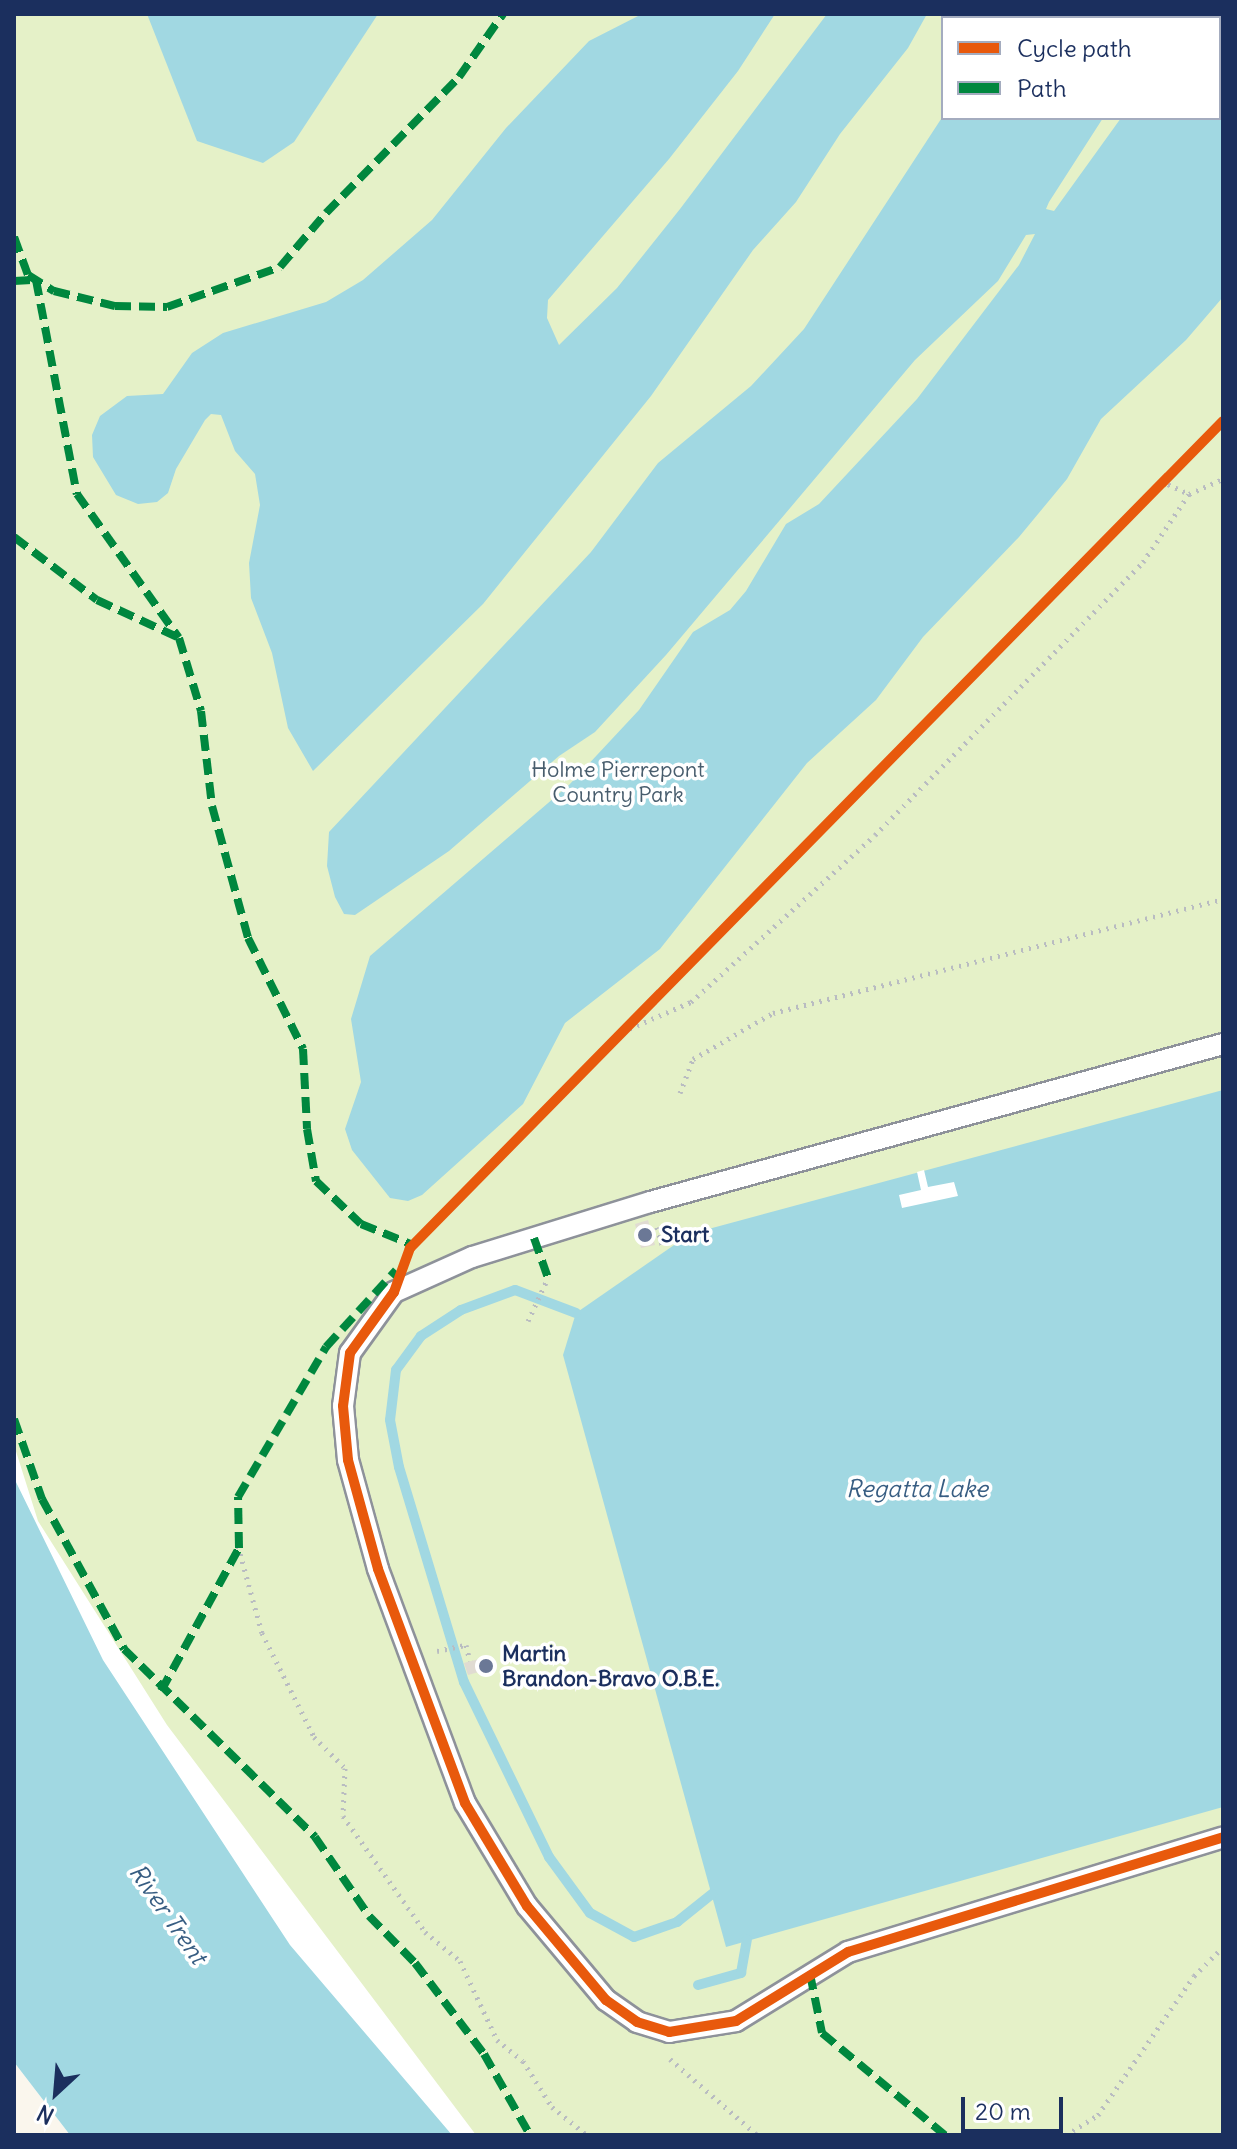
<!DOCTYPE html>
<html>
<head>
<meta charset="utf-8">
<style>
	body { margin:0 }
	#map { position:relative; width:1237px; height:2149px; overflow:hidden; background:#fff; font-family:Delius,sans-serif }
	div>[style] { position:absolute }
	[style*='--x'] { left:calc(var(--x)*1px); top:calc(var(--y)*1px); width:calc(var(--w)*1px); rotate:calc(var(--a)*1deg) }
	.built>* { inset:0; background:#faf6ed }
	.green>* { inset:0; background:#e5f1c8 }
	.water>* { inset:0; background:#a1d8e2 }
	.pier>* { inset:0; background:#fff }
	.stream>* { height:10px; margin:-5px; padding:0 5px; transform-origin:5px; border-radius:5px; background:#a1d8e2 }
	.building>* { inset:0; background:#e0dbd2 }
	.path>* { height:5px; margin-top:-2.5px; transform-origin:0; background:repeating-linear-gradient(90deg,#b9bcc1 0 2px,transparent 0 8px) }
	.roads { filter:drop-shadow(2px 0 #8e929a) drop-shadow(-2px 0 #8e929a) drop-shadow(0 2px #8e929a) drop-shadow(0 -2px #8e929a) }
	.lane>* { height:20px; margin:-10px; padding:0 10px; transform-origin:10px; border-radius:10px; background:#fff }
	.quiet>* { height:8px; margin-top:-4px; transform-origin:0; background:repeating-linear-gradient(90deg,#00873e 0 16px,transparent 0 24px) }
	.cycleway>* { height:10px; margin:-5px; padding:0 5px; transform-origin:5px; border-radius:5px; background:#e8590c }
	.dots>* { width:22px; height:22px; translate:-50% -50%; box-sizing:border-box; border:4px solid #fff; border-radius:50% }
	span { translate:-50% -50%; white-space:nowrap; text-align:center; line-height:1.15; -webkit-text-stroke:7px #fff; paint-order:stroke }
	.park-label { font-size:22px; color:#485d6d }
	.poi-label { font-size:22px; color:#1b2f5e; font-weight:700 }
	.left { translate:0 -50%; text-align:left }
	.water-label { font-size:24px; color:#375d82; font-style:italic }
	.frame { position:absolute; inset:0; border:16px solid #1b2f5e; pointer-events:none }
	.legend { position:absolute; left:941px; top:16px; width:280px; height:104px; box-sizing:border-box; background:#fff; border:2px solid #a4acbf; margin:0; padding:10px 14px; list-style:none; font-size:24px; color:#1b2f5e }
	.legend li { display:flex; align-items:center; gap:16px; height:40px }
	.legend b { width:40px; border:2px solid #a4acbf }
	.north { position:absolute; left:16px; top:2053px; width:80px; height:80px; -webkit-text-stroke:6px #fff; paint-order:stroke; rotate:206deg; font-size:22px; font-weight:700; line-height:32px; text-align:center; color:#1b2f5e }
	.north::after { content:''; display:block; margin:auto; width:28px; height:36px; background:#1b2f5e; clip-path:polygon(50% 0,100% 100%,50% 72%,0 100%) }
	.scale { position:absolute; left:961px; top:2097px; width:102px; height:36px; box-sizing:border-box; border:4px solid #1b2f5e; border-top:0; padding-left:10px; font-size:24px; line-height:28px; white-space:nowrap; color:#1b2f5e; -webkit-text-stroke:6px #fff; paint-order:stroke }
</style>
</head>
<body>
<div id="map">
	<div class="built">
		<i style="clip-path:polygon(14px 2062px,70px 2135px,14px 2135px)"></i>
	</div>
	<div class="green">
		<i style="clip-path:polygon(evenodd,14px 14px,1223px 14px,1223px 2135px,476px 2135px,167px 1725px,38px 1521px,14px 1445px,14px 14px,943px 18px,1219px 18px,1219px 118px,943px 118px,943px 18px)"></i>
	</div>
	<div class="water">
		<i style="clip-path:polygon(147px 14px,378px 14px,294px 142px,263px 163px,197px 141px)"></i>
		<i style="clip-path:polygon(642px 14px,775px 14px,738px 71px,669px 159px,548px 300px,547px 318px,559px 345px,617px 288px,680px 209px,827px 14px,927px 14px,908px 48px,840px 134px,796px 202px,753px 250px,651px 396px,483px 604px,313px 771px,288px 728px,272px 653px,251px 598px,249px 563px,260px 505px,255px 474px,235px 451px,221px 415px,211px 414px,205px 420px,176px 469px,168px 493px,157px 502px,138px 504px,116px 495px,93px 457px,92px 435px,100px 416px,127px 396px,163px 394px,192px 353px,223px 333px,326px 302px,363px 280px,432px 220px,506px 128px,589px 41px)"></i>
		<i style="clip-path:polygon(1012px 14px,1182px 14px,1009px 18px)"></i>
		<i style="clip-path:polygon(1195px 14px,1223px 14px,1223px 297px,1186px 340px,1101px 419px,1067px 479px,1019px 537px,923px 637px,876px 700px,807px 763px,660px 949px,565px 1023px,523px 1104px,422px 1195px,408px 1201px,390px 1198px,352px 1150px,345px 1129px,361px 1082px,351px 1019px,370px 956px,569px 785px,639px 710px,693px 632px,730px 610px,746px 591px,786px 524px,819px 504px,917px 399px,1019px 265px,1035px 234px,1026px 235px,998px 281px,915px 360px,666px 655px,595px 732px,559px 756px,449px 851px,355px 915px,344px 914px,335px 897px,327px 866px,329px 832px,591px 552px,658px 463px,751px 386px,804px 329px,943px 116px,1103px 118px,1049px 202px,1046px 209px,1054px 211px,1121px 118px,1219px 118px,1219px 18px,1192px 18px)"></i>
		<i style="clip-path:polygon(1223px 1090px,1223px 1807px,726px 1947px,563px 1355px,576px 1313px,690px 1234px)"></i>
		<i style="clip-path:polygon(14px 1478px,103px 1660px,290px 1945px,452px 2135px,70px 2135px,14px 2062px)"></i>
	</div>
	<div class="pier">
		<i style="clip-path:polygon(924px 1170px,928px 1187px,954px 1182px,958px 1196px,902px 1208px,899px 1195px,921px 1190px,917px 1172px)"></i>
	</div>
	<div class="stream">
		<i style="--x:576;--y:1313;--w:65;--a:-159.3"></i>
		<i style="--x:515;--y:1290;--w:58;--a:159.7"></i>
		<i style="--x:461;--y:1310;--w:48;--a:147"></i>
		<i style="--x:421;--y:1336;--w:42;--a:126.3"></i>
		<i style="--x:396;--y:1370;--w:50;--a:96.8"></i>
		<i style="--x:390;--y:1420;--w:48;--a:79.2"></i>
		<i style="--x:399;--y:1467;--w:225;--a:73.2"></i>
		<i style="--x:464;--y:1682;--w:195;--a:64.1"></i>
		<i style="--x:549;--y:1857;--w:69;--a:53.8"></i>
		<i style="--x:590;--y:1913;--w:50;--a:28.6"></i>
		<i style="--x:634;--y:1937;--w:46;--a:-19.2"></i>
		<i style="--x:677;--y:1922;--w:45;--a:-38.7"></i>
		<i style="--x:698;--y:1985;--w:45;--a:-15.6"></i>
		<i style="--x:741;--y:1973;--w:34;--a:-80"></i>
	</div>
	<div class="building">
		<i style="clip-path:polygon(648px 1220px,655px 1245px,641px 1248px,635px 1224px)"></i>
		<i style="clip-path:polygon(479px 1659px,482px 1671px,468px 1675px,464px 1663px)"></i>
	</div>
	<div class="path">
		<i style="--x:1161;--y:481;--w:31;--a:25"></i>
		<i style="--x:1189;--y:494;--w:37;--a:-24"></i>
		<i style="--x:615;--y:1035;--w:83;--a:-23.5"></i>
		<i style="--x:691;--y:1002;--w:248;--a:-42.2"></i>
		<i style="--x:875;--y:835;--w:383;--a:-45.5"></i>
		<i style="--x:1143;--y:562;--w:82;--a:-55.9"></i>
		<i style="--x:680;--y:1093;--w:36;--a:-69"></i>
		<i style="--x:693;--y:1059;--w:92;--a:-29.9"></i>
		<i style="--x:773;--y:1013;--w:464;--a:-14.2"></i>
		<i style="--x:657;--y:1227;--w:19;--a:74"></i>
		<i style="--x:528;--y:1321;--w:47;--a:-65.1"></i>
		<i style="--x:238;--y:1546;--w:90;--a:74.6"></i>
		<i style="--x:262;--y:1633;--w:116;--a:63.4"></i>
		<i style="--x:314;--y:1737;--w:44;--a:45"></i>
		<i style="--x:345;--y:1768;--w:48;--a:92.4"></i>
		<i style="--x:343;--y:1816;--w:142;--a:54.7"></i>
		<i style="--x:425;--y:1932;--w:45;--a:39.6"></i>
		<i style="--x:460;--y:1961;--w:87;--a:64.9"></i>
		<i style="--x:497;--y:2040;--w:33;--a:39"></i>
		<i style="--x:523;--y:2061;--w:54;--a:57.8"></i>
		<i style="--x:552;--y:2107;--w:45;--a:38.7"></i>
		<i style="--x:437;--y:1651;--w:30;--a:-12"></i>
		<i style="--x:466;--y:1645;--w:16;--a:76"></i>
		<i style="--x:670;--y:2059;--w:116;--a:41.1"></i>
		<i style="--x:1066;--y:2135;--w:38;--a:-32"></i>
		<i style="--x:1098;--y:2115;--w:169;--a:-55.4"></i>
		<i style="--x:1194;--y:1976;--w:41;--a:-45"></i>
	</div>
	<div class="roads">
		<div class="lane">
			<i style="--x:1223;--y:1044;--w:594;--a:164.58"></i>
			<i style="--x:650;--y:1202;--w:186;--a:162.8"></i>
			<i style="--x:472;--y:1257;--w:85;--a:155.8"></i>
			<i style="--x:394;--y:1292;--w:75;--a:125.8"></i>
			<i style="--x:350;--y:1353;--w:53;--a:97.5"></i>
			<i style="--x:343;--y:1406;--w:54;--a:84.7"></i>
			<i style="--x:348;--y:1460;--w:113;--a:74.6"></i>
			<i style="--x:378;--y:1569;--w:250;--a:69.6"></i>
			<i style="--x:465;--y:1803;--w:120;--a:59"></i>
			<i style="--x:527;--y:1906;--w:123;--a:50"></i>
			<i style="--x:606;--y:2000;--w:38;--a:35"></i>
			<i style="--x:637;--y:2022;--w:34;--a:17"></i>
			<i style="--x:669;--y:2032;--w:68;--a:-9.3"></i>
			<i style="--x:736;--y:2021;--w:132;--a:-31.6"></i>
			<i style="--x:848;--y:1952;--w:392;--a:-17"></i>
		</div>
	</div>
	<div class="quiet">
		<i style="--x:14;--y:237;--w:40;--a:69.8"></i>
		<i style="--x:28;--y:275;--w:31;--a:32"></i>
		<i style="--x:54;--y:291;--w:63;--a:13.8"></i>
		<i style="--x:115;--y:306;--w:52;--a:1.1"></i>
		<i style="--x:167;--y:307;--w:120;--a:-19.5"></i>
		<i style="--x:280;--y:267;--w:71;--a:-49.6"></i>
		<i style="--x:326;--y:213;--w:190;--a:-45.6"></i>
		<i style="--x:459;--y:77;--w:77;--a:-55.1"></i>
		<i style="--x:14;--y:281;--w:22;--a:-3"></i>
		<i style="--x:36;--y:280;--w:218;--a:79.2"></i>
		<i style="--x:77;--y:494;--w:176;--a:54.7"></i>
		<i style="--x:179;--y:638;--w:76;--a:73.2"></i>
		<i style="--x:201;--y:711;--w:96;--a:83.4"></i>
		<i style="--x:212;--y:806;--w:137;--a:74.7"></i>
		<i style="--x:248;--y:938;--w:124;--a:63.6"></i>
		<i style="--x:303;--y:1049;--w:80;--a:87.1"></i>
		<i style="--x:307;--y:1129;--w:53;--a:80.2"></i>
		<i style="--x:316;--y:1181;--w:62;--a:43.7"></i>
		<i style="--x:361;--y:1224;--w:56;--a:22"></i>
		<i style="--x:14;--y:537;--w:104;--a:37.2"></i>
		<i style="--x:97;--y:600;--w:88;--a:24.8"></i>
		<i style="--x:534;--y:1238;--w:42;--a:70.7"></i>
		<i style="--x:14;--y:1419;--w:85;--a:70.7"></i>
		<i style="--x:42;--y:1499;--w:171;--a:61.3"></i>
		<i style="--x:124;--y:1649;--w:268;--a:44.5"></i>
		<i style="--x:315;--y:1837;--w:96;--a:55.6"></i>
		<i style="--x:369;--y:1916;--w:66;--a:45.6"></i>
		<i style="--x:415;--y:1963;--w:114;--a:52.8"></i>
		<i style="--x:484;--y:2054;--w:93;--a:60.4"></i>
		<i style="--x:161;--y:1691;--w:163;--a:-61.4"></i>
		<i style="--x:239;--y:1548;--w:51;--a:-91.1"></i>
		<i style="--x:238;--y:1497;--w:174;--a:-59.6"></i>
		<i style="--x:326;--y:1347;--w:104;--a:-47.7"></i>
		<i style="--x:810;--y:1974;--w:60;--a:78.5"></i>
		<i style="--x:822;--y:2033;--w:160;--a:39.7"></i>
	</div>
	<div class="cycleway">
		<i style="--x:1223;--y:421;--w:1160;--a:134.51"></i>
		<i style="--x:410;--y:1248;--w:47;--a:110"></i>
		<i style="--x:394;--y:1292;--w:75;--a:125.8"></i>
		<i style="--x:350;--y:1353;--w:53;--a:97.5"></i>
		<i style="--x:343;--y:1406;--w:54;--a:84.7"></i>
		<i style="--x:348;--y:1460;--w:113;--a:74.6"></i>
		<i style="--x:378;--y:1569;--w:250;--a:69.6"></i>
		<i style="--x:465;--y:1803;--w:120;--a:59"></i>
		<i style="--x:527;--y:1906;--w:123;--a:50"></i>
		<i style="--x:606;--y:2000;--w:38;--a:35"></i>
		<i style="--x:637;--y:2022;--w:34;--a:17"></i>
		<i style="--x:669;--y:2032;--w:68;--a:-9.3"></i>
		<i style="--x:736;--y:2021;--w:132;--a:-31.6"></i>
		<i style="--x:848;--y:1952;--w:392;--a:-17"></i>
	</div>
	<div class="dots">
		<i style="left:645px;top:1235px;background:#6b7896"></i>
		<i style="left:486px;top:1666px;background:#6b7896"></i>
	</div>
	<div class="park-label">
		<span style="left:618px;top:782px">Holme Pierrepont<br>Country Park</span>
	</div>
	<div class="poi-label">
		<span class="left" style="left:661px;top:1235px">Start</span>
		<span class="left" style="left:502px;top:1666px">Martin<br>Brandon-Bravo O.B.E.</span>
	</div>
	<div class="water-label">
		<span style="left:917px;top:1489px">Regatta Lake</span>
		<span style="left:168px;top:1914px;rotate:55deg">River Trent</span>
	</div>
	<div class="frame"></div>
	<ul class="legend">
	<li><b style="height:10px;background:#e8590c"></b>Cycle path</li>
	<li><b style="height:10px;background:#00873e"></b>Path</li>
	</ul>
	<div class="north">N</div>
	<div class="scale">20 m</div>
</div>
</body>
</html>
